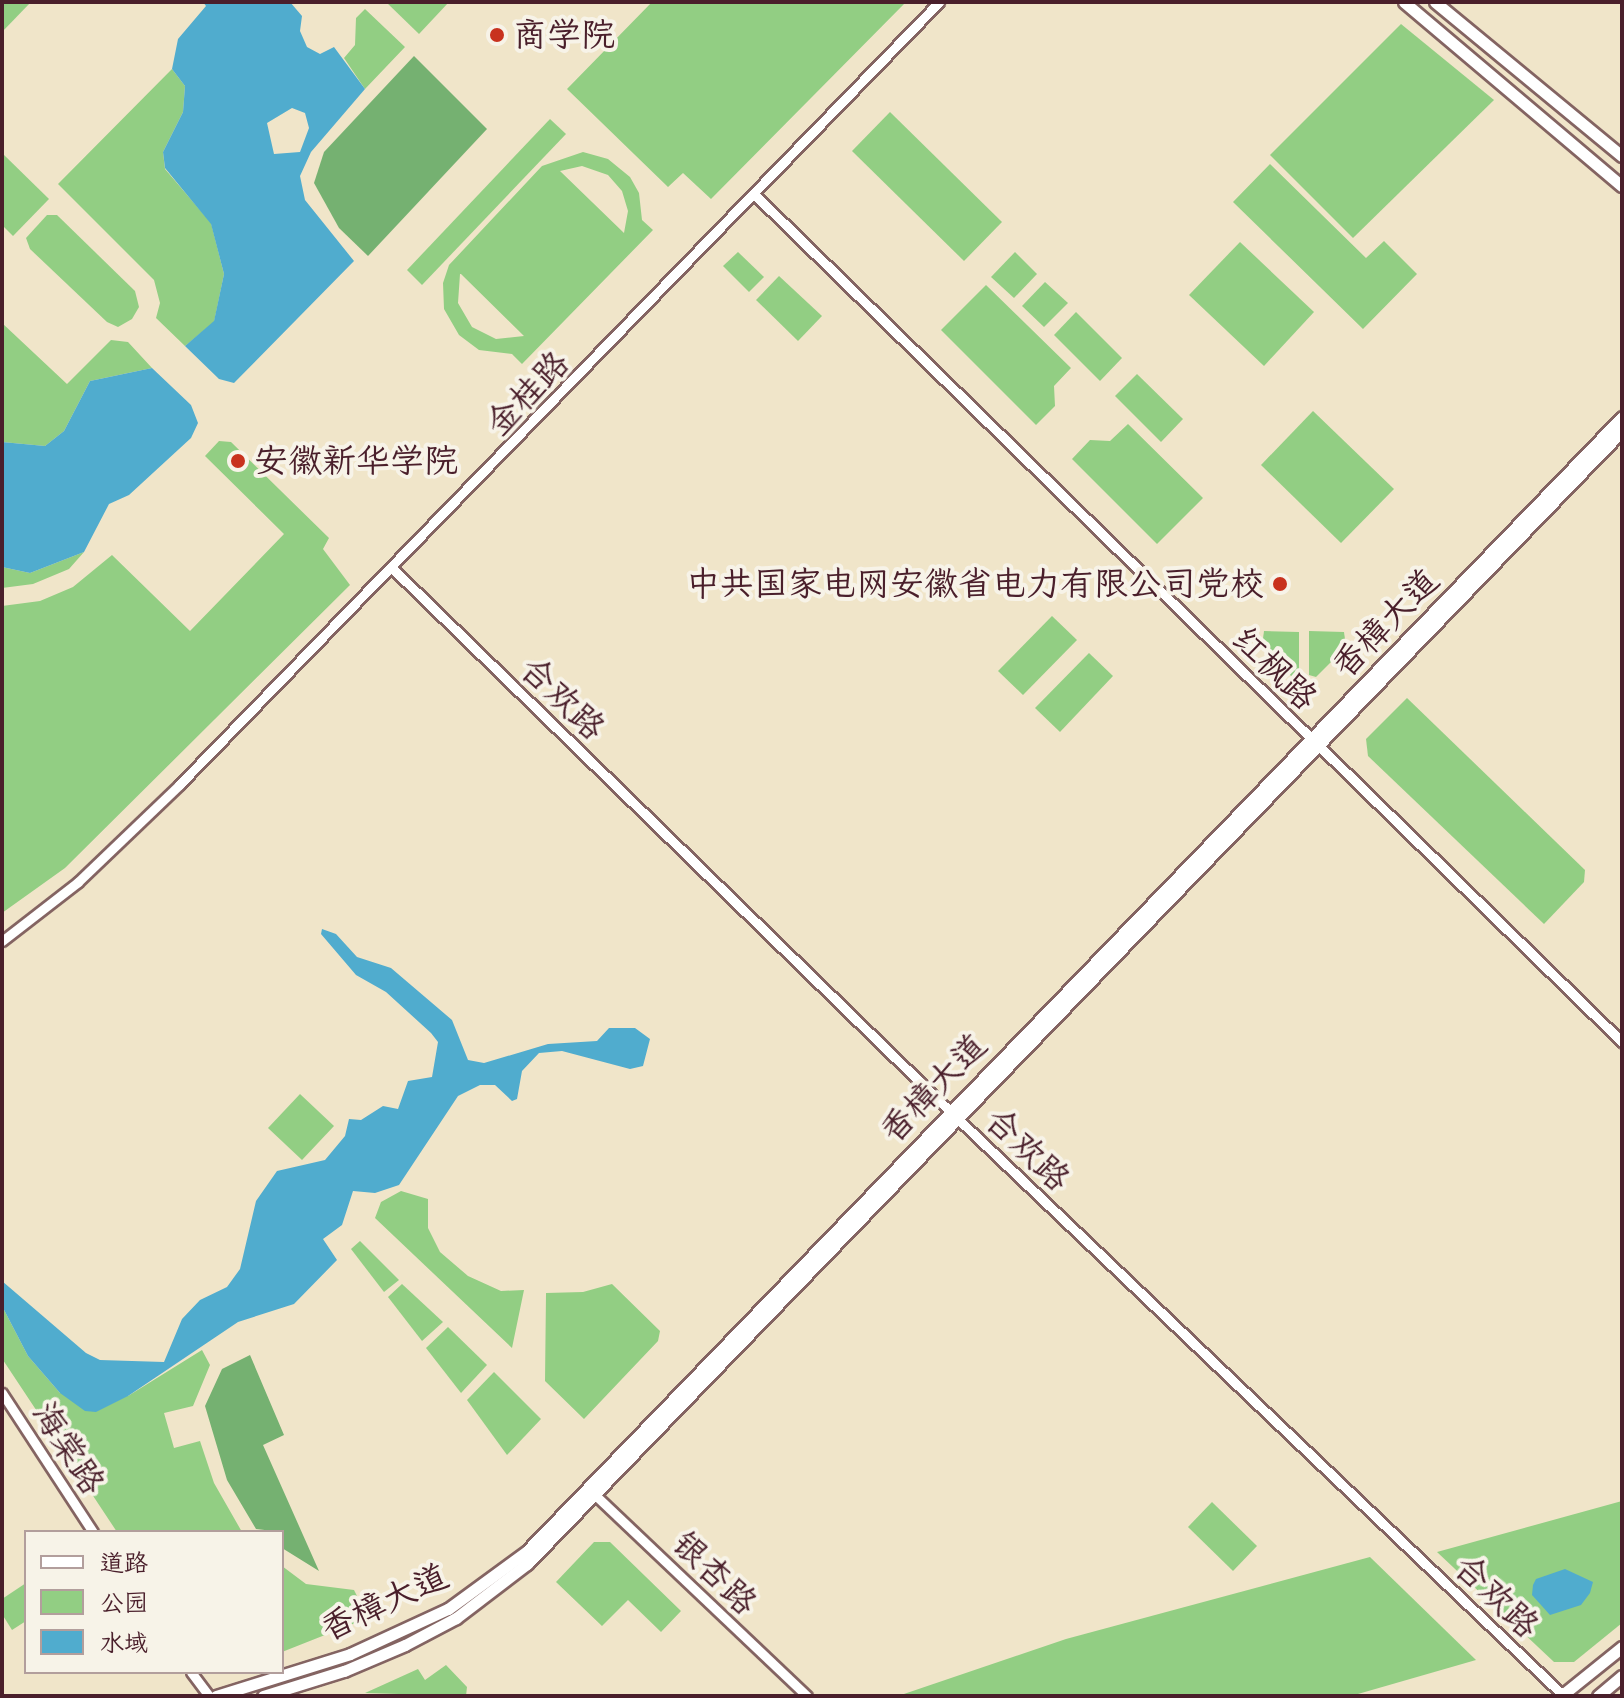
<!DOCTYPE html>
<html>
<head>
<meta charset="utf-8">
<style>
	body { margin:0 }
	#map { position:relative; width:1624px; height:1698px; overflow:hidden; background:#f0e5c9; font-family:Caveat,"LXGW WenKai TC",sans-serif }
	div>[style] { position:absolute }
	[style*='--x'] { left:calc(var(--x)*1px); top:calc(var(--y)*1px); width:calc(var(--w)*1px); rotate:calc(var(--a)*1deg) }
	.green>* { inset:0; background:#92ce83 }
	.forest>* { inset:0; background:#75b171 }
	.water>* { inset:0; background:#50acce }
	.roads { filter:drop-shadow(2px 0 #846462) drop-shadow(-2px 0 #846462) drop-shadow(0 2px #846462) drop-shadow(0 -2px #846462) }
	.minor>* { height:9px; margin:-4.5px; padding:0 4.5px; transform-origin:4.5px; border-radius:4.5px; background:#fff }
	.major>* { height:11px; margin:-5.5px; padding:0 5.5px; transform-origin:5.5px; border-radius:5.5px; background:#fff }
	.dots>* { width:22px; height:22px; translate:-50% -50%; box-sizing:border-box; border:4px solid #f7f3e8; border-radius:50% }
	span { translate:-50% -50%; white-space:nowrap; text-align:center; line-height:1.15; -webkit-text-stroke:8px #f7f3e8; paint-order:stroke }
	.poi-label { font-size:34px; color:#4a1f2b }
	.left { translate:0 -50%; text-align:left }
	.right { translate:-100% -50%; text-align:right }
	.street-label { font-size:34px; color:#4a1f2b }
	.frame { position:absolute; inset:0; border:4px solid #4a1f2b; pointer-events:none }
	.legend { position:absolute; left:24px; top:1530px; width:260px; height:144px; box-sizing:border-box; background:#f7f3e8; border:2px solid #b29e9c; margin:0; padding:10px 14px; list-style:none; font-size:24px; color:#4a1f2b }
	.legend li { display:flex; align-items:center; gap:16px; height:40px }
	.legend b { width:40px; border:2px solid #b29e9c }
</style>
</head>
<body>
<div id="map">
	<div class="green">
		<i style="clip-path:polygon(2px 2px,31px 2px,2px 32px)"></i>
		<i style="clip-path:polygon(386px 2px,449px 2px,419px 34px)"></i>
		<i style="clip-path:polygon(652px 2px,906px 2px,711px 199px,683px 173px,668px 187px,567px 89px)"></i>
		<i style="clip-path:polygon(365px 9px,405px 47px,365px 89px,344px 58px,355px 45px,356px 18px)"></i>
		<i style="clip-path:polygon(1401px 24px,1494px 100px,1353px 238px,1270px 155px)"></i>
		<i style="clip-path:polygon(172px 69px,185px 86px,183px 112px,163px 152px,165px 169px,211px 223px,224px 274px,214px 322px,185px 346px,156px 318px,160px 303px,154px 280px,58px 184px)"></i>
		<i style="clip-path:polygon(890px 112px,1002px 222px,964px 261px,852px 151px)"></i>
		<i style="clip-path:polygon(550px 119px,566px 134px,422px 285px,407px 270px)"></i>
		<i style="clip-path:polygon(evenodd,583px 152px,608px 159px,630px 177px,639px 193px,642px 220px,653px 230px,522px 364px,512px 354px,479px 350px,459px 335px,444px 309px,443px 283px,449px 265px,542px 166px,583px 152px,582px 166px,608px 175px,622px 191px,628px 211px,624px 233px,560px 171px,582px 166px,583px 152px,460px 274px,461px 274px,524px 336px,496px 339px,472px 327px,458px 303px,460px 274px)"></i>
		<i style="clip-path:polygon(2px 153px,49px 199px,13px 236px,2px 225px)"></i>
		<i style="clip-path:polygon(1270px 164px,1366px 258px,1384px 241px,1417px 274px,1363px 329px,1233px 202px)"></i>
		<i style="clip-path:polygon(47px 215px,57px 215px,135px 291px,139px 307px,132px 319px,118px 327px,107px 322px,30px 249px,26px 238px)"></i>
		<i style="clip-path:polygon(1240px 242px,1314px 312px,1264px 366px,1189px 295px)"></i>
		<i style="clip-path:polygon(738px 252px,764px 277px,749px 292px,723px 266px)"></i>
		<i style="clip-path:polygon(1015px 252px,1037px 274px,1014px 298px,991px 277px)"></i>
		<i style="clip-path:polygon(779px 276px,822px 316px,798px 341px,756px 300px)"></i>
		<i style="clip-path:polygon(1045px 282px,1068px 303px,1044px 327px,1022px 306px)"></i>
		<i style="clip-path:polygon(986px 285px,1071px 368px,1054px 386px,1055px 406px,1036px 425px,941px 330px)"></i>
		<i style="clip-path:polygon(1076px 312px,1122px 358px,1100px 381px,1054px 335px)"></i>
		<i style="clip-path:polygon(2px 323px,67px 384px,111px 340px,128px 342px,152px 368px,90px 381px,64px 431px,45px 446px,2px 442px)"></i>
		<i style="clip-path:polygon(1137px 374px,1183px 419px,1161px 442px,1115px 396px)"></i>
		<i style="clip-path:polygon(1313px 411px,1394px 489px,1341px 543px,1261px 465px)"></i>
		<i style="clip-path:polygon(1128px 424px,1203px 498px,1157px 544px,1072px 459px,1090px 440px,1110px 441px)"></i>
		<i style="clip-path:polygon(219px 441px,231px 442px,329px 538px,323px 549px,350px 585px,65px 868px,2px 913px,2px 606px,40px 601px,73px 587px,112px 555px,190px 631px,284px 534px,205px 456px)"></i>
		<i style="clip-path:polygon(84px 552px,69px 569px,33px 584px,2px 588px,2px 567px,30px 573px)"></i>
		<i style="clip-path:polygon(1052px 616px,1077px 640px,1023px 695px,998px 671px)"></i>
		<i style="clip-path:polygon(1264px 631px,1299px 632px,1299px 676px,1292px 677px,1262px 646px)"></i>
		<i style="clip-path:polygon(1309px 631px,1344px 632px,1346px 647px,1316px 677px,1309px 675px)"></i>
		<i style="clip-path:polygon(1089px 653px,1113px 676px,1060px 732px,1035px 708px)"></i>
		<i style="clip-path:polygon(1407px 698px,1585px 870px,1584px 882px,1544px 924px,1368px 756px,1366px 739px)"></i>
		<i style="clip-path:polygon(300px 1094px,334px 1126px,302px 1160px,268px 1128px)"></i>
		<i style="clip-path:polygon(401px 1191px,428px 1199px,428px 1228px,440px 1252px,468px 1276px,501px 1291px,524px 1290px,512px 1348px,375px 1218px,381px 1202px)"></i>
		<i style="clip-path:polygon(360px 1241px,399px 1280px,384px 1292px,351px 1249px)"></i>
		<i style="clip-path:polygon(402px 1284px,443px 1322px,422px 1341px,388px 1297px)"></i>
		<i style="clip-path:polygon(612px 1284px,660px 1331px,658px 1341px,584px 1419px,545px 1381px,546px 1293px,583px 1292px)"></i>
		<i style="clip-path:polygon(2px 1306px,28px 1356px,60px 1393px,128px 1396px,202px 1350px,210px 1365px,193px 1406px,164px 1413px,174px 1448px,200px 1441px,214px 1483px,242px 1532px,117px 1532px,3px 1360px)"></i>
		<i style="clip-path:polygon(448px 1327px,487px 1365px,461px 1393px,426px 1348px)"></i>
		<i style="clip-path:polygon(494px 1372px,541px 1419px,507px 1455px,467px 1400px)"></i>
		<i style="clip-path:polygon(1622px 1501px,1622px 1623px,1574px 1662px,1554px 1662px,1437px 1552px)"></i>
		<i style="clip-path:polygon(1212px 1502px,1257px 1546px,1233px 1571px,1188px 1527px)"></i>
		<i style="clip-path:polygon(594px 1542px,610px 1542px,681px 1611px,661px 1632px,628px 1600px,602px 1626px,556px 1582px)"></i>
		<i style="clip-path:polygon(1370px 1557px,1476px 1660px,1351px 1696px,898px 1696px,1066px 1639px)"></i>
		<i style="clip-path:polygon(282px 1566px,306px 1584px,354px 1590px,368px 1618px,282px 1652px)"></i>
		<i style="clip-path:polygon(26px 1583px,26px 1621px,12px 1630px,2px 1614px,2px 1599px)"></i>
		<i style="clip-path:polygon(446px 1665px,467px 1687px,466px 1696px,365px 1693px,418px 1669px,425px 1680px)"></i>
	</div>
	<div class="forest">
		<i style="clip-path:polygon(414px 56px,487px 129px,368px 256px,339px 228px,314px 183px,324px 152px)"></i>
		<i style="clip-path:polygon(250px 1355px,284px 1435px,263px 1445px,319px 1571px,282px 1548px,282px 1532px,256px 1529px,227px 1480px,205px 1406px,222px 1369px)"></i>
	</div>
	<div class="water">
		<i style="clip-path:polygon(evenodd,203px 2px,290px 2px,302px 16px,300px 31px,307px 47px,320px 54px,334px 47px,365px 89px,311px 152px,300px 176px,305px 200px,354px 261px,234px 383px,219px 379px,185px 346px,214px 321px,224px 274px,211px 224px,165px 168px,163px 152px,183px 112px,185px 86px,172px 69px,178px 39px,206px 6px,203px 2px,292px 108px,305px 113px,309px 128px,300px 152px,274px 154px,267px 123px,292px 108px)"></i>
		<i style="clip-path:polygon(152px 368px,191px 405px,198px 423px,191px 438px,129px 495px,109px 504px,84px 552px,30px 573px,2px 567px,2px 442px,45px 446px,64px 431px,90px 381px)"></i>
		<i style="clip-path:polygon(322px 929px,336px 934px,357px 957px,391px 968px,452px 1020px,468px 1060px,484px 1063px,548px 1044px,597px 1041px,609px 1028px,635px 1028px,650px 1039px,643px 1066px,630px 1069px,562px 1051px,539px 1053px,522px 1071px,517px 1099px,512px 1101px,495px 1085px,480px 1085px,458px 1096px,399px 1185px,375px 1193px,353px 1191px,342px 1225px,323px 1239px,337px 1260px,294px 1304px,238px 1322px,128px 1396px,96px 1412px,85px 1411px,60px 1393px,28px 1356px,2px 1306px,2px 1281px,86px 1353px,100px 1360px,164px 1362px,182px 1319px,200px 1300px,227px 1287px,240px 1269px,256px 1201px,277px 1171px,325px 1160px,345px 1136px,349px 1119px,361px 1120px,383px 1106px,398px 1109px,408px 1081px,432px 1077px,438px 1042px,431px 1033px,386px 992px,356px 975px,321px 934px)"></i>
		<i style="clip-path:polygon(1565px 1569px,1593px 1582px,1590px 1593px,1581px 1605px,1550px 1615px,1532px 1595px,1533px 1585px,1536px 1579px)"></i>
	</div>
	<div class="roads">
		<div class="minor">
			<i style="--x:756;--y:196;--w:1211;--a:44.33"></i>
			<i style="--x:392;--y:568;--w:790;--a:44.23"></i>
			<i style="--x:958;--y:1119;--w:837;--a:43.6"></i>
			<i style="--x:2;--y:941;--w:96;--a:-37.8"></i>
			<i style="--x:78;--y:882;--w:140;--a:-43.8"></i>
			<i style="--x:179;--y:785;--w:1091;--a:-45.85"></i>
			<i style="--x:2;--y:1393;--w:166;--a:56.8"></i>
			<i style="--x:590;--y:1490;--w:299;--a:43.5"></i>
			<i style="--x:191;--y:1672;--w:30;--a:53"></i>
		</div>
		<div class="major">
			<i style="--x:1404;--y:2;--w:285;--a:40.2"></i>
			<i style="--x:1435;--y:2;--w:242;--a:39.5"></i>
			<i style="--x:216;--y:1696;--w:140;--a:-17.4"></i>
			<i style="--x:350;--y:1654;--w:108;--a:-24.7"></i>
			<i style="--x:448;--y:1609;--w:97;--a:-36.2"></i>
			<i style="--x:526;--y:1552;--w:1578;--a:-46"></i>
			<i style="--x:263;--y:1696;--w:85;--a:-17.2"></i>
			<i style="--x:344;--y:1671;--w:66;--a:-23.1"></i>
			<i style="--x:405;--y:1645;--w:58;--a:-27.9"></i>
			<i style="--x:456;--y:1618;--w:89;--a:-37.3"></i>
			<i style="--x:527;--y:1564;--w:1576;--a:-45.98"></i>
			<i style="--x:1561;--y:1696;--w:78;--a:-38.8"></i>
			<i style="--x:1598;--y:1696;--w:31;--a:-40"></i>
		</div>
	</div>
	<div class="dots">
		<i style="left:497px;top:35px;background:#c8321e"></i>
		<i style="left:238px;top:461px;background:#c8321e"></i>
		<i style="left:1280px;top:584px;background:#c8321e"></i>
	</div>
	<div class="poi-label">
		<span class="left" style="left:513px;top:35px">商学院</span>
		<span class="left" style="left:254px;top:461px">安徽新华学院</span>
		<span class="right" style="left:1264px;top:584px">中共国家电网安徽省电力有限公司党校</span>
	</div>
	<div class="street-label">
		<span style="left:527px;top:393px;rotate:-46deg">金桂路</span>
		<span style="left:1385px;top:623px;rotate:-46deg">香樟大道</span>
		<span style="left:1275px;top:668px;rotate:44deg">红枫路</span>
		<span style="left:563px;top:698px;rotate:44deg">合欢路</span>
		<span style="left:933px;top:1088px;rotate:-46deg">香樟大道</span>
		<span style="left:1028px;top:1149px;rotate:44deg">合欢路</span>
		<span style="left:69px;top:1448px;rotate:57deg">海棠路</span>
		<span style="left:715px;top:1573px;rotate:44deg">银杏路</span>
		<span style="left:1497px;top:1596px;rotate:44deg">合欢路</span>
		<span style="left:384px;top:1602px;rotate:-25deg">香樟大道</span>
	</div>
	<div class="frame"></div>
	<ul class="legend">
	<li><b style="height:10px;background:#fff"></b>道路</li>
	<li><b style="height:22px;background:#92ce83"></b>公园</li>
	<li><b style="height:22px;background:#50acce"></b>水域</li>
	</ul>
</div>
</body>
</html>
